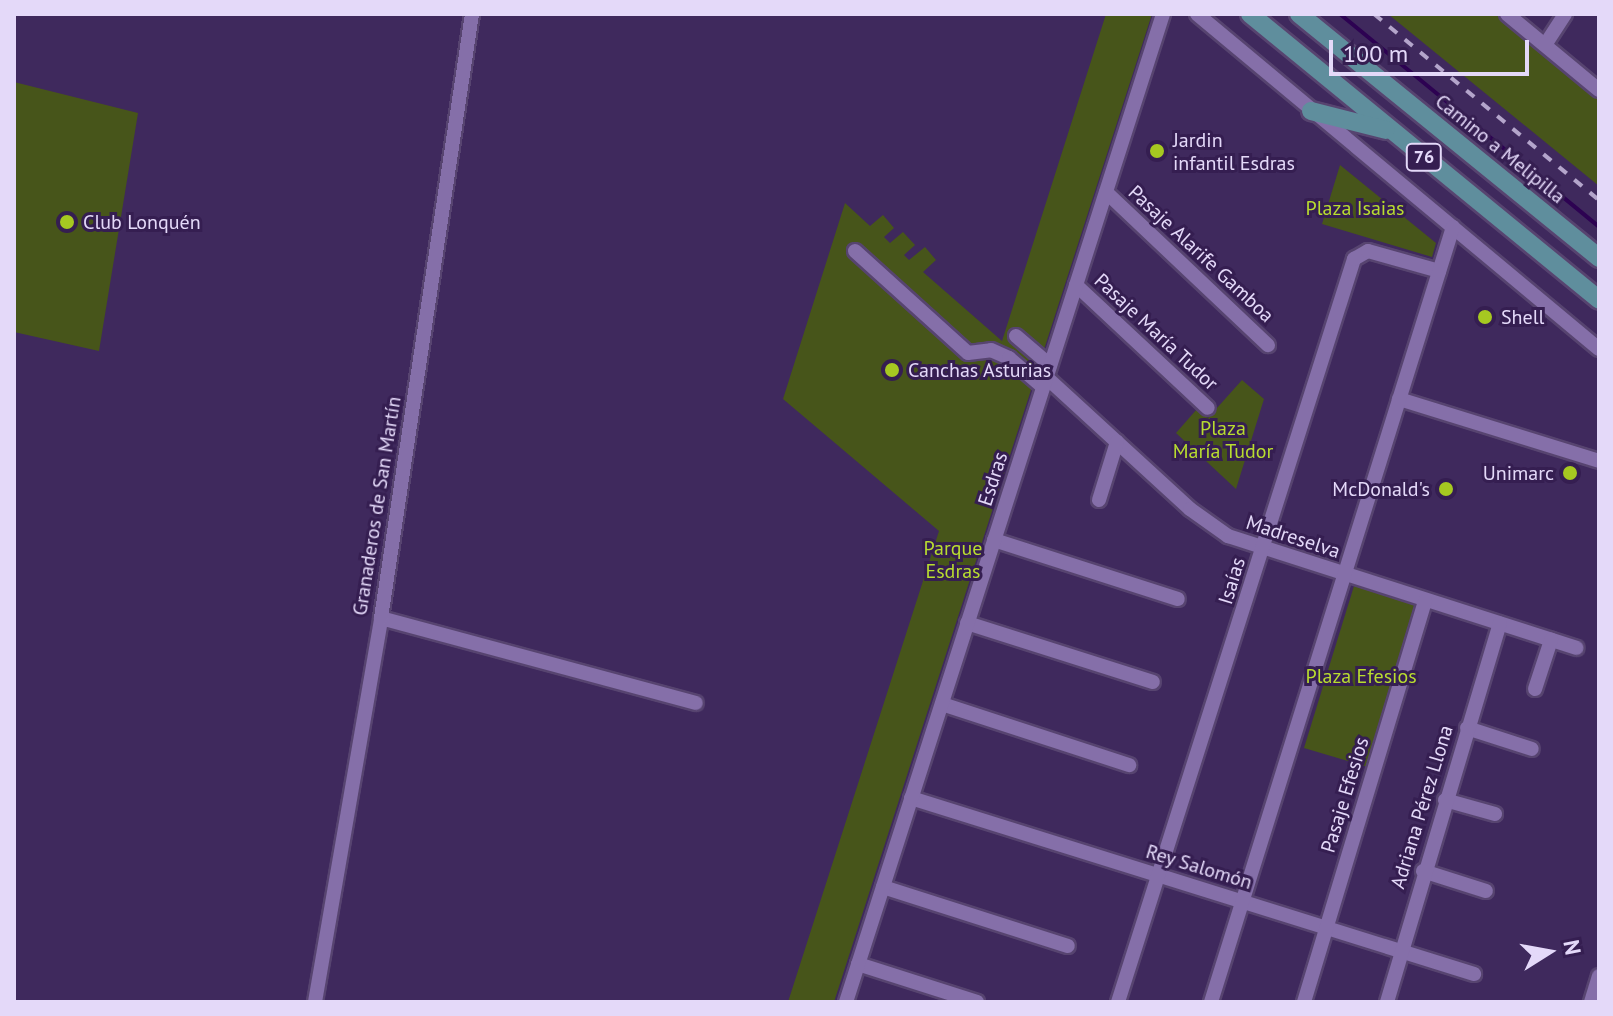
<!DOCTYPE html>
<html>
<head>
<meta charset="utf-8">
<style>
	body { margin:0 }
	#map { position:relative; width:1613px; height:1016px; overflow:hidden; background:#3f295d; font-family:"PT Sans",sans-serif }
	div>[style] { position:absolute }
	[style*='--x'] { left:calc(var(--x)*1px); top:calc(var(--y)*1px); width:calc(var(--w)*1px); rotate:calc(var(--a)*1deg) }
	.green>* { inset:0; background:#47551a }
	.stream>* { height:4px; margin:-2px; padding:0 2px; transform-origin:2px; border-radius:2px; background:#2d0252 }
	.roads { filter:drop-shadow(2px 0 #574470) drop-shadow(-2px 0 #574470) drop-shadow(0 2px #574470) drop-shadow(0 -2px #574470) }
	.minor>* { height:14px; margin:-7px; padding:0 7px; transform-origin:7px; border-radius:7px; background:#856fa9 }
	.major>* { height:18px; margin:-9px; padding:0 9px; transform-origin:9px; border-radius:9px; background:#5f8e9d }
	.rail>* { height:4px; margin-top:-2px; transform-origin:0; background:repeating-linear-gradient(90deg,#b4a5cb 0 10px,transparent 0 20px) }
	.dots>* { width:22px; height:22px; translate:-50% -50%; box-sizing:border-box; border:4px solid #351e51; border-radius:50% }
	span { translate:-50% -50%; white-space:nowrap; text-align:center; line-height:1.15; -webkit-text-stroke:6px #351e51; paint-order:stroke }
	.shield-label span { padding:2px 6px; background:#351e51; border:2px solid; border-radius:6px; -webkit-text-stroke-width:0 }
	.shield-label { font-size:18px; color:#e4d9f9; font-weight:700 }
	.poi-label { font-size:20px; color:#e4d9f9 }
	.left { translate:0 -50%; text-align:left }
	.right { translate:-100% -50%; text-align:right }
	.street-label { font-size:20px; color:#e4d9f9 }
	.park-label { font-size:20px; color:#b9dd30 }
	.frame { position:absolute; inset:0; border:16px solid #e4d9f9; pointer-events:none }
	.north { position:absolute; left:1509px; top:912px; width:80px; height:80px; -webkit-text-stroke:6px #351e51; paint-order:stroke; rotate:79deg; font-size:22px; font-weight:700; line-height:32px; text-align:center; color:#e4d9f9 }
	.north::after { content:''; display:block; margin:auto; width:28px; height:36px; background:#e4d9f9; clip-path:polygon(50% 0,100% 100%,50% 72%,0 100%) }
	.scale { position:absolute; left:1329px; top:40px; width:200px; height:36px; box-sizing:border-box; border:4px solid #e4d9f9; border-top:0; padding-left:10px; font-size:24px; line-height:28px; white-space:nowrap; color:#e4d9f9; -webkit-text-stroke:6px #351e51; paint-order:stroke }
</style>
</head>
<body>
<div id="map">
	<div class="green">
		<i style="clip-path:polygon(1106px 14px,1152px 14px,834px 1002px,788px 1002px,939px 531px,783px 399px,845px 203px,870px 226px,883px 215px,894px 228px,884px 237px,890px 243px,903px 232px,915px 245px,904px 255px,909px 260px,925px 247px,936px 260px,923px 272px,1002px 341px)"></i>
		<i style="clip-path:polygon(1388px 14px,1496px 14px,1599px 98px,1599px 186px)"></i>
		<i style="clip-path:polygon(14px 82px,138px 113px,99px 351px,14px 332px)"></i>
		<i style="clip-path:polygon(1340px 165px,1436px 243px,1432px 257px,1322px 224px)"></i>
		<i style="clip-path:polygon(1242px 380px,1264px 399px,1236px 489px,1176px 433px,1197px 409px,1208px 418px)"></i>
		<i style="clip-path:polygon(1354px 586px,1417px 605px,1368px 767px,1304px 748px)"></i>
	</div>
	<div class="stream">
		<i style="--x:1340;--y:14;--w:335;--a:39.4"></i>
	</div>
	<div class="roads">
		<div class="minor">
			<i style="--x:1197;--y:14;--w:523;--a:39.81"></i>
			<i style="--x:1507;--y:14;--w:119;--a:39.6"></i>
			<i style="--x:1545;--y:45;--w:37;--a:-57"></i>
			<i style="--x:1106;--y:192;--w:223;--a:43.4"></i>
			<i style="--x:855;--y:251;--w:152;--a:42.1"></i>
			<i style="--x:968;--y:353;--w:23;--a:-7"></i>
			<i style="--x:991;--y:350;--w:20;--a:24"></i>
			<i style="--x:1009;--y:358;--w:45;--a:40.5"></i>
			<i style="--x:1076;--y:285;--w:180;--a:43"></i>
			<i style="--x:1016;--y:336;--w:45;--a:40.5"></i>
			<i style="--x:1046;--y:377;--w:195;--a:42.5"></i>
			<i style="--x:1190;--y:509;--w:47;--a:35.4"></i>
			<i style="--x:1228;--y:536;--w:366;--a:17.8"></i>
			<i style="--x:1399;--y:399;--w:209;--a:17.2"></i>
			<i style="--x:1099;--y:500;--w:61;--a:-72.8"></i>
			<i style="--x:994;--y:540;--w:193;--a:17.8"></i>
			<i style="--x:381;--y:618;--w:326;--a:15.1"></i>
			<i style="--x:967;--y:623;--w:195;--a:17.6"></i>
			<i style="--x:1535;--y:689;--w:52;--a:-71.9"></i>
			<i style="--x:942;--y:704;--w:197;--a:18.1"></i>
			<i style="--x:1467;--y:728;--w:68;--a:17.9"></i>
			<i style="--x:911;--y:798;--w:590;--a:17.36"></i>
			<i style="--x:1445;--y:800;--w:52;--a:15.6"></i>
			<i style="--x:1423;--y:871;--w:66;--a:17.6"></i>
			<i style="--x:883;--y:887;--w:194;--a:17.7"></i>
			<i style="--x:858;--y:964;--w:125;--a:17.7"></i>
			<i style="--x:315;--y:1002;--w:390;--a:-80.2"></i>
			<i style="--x:381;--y:618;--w:611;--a:-81.43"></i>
			<i style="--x:846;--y:1002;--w:1038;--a:-72.21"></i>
			<i style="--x:1118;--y:1002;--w:780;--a:-72.38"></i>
			<i style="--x:1354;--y:259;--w:16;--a:-30"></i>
			<i style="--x:1368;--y:251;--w:74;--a:15.7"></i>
			<i style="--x:1211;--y:1002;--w:812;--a:-72.66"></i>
			<i style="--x:1304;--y:1002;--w:419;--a:-73.2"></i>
			<i style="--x:1387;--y:1002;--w:395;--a:-73.4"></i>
			<i style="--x:1591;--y:1002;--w:27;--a:-73"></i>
		</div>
		<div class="major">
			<i style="--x:1250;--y:14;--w:451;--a:39.3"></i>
			<i style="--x:1299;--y:14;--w:387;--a:39.1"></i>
			<i style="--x:1311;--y:111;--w:77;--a:14.2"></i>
		</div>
	</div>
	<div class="rail">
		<i style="--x:1374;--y:14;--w:292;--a:39.6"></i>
	</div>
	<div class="dots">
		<i style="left:1157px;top:151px;background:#a6c821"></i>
		<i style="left:67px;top:222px;background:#a6c821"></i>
		<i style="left:1485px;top:317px;background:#a6c821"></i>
		<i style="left:892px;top:370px;background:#a6c821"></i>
		<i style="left:1570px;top:473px;background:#a6c821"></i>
		<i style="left:1446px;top:489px;background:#a6c821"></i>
	</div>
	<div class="shield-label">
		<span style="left:1424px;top:157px">76</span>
	</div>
	<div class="poi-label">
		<span class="left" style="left:1173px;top:152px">Jardin<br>infantil Esdras</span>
		<span class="left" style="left:83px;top:222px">Club Lonquén</span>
		<span class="left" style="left:1501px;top:317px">Shell</span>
		<span class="left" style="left:908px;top:370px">Canchas Asturias</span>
		<span class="right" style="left:1554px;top:473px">Unimarc</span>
		<span class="right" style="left:1430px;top:489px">McDonald's</span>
	</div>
	<div class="street-label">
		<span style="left:1500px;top:149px;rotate:39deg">Camino a Melipilla</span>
		<span style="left:1201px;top:254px;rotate:43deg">Pasaje Alarife Gamboa</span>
		<span style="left:1156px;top:332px;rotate:43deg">Pasaje María Tudor</span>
		<span style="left:993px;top:479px;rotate:-72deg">Esdras</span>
		<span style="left:377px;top:506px;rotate:-81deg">Granaderos de San Martín</span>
		<span style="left:1293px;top:537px;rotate:18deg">Madreselva</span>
		<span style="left:1232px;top:581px;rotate:-73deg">Isaías</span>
		<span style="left:1345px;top:795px;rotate:-73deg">Pasaje Efesios</span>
		<span style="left:1422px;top:807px;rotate:-73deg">Adriana Pérez Llona</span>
		<span style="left:1199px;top:867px;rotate:17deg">Rey Salomón</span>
	</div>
	<div class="park-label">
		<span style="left:1355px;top:208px">Plaza Isaias</span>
		<span style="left:1223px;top:440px">Plaza<br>María Tudor</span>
		<span style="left:953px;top:560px">Parque<br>Esdras</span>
		<span style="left:1361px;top:676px">Plaza Efesios</span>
	</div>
	<div class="frame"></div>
	<div class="north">N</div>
	<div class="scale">100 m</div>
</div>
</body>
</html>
